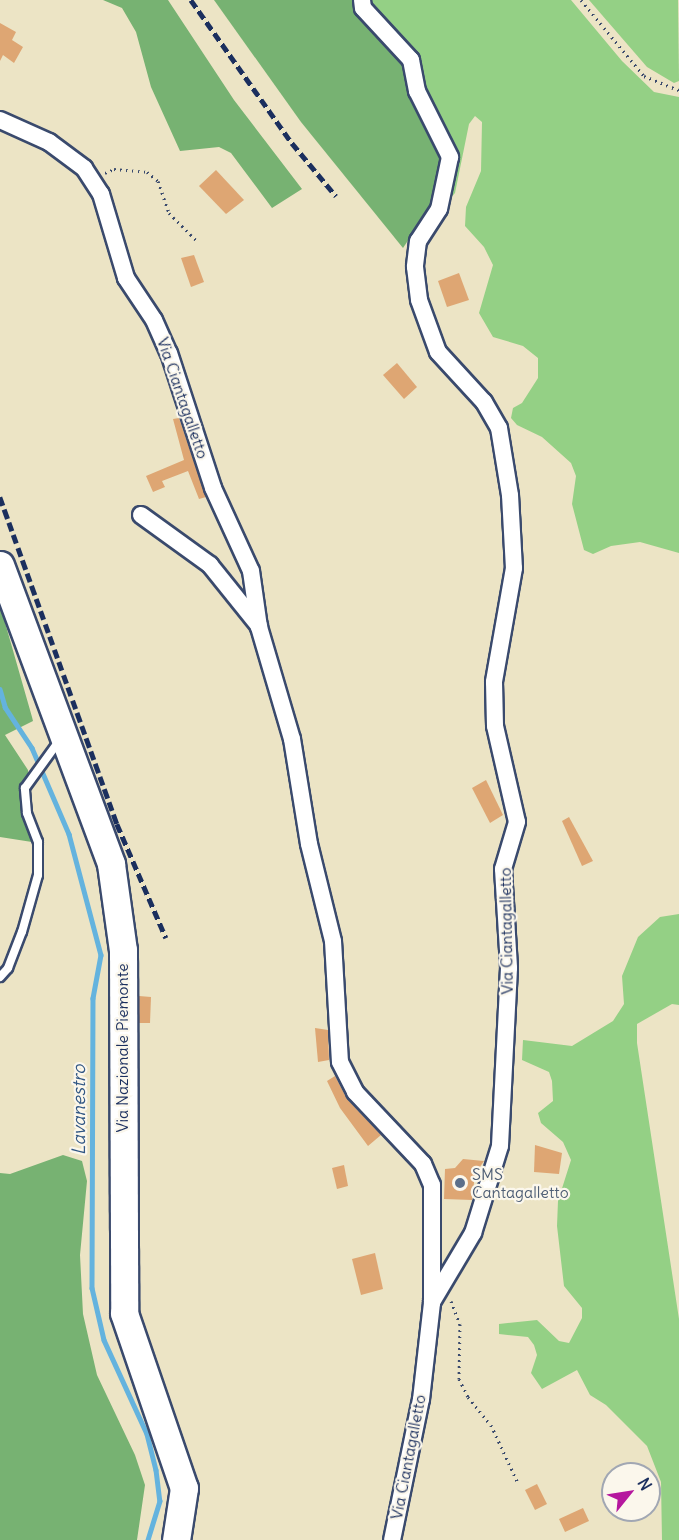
<!DOCTYPE html>
<html>
<head>
<meta charset="utf-8">
<style>
	body { margin:0 }
	#map { position:relative; width:679px; height:1540px; overflow:hidden; background:#ece4c5; font-family:Delius,sans-serif }
	div>[style] { position:absolute }
	[style*='--x'] { left:calc(var(--x)*1px); top:calc(var(--y)*1px); width:calc(var(--w)*1px); rotate:calc(var(--a)*1deg) }
	.green>* { inset:0; background:#94d085 }
	.forest>* { inset:0; background:#77b272 }
	.stream>* { height:4.5px; margin:-2.25px; padding:0 2.25px; transform-origin:2.25px; border-radius:2.25px; background:#64b3de }
	.building>* { inset:0; background:#dea673 }
	.path>* { height:3px; margin-top:-1.5px; transform-origin:0; background:repeating-linear-gradient(90deg,#3a4a6d 0 1.5px,transparent 0 6px) }
	.roads { filter:drop-shadow(2px 0 #3a4a6d) drop-shadow(-2px 0 #3a4a6d) drop-shadow(0 2px #3a4a6d) drop-shadow(0 -2px #3a4a6d) }
	.service>* { height:8px; margin:-4px; padding:0 4px; transform-origin:4px; border-radius:4px; background:#fff }
	.minor>* { height:16px; margin:-8px; padding:0 8px; transform-origin:8px; border-radius:8px; background:#fff }
	.primary>* { height:27px; margin:-13.5px; padding:0 13.5px; transform-origin:13.5px; border-radius:13.5px; background:#fff }
	.rail>* { height:4.5px; margin-top:-2.25px; transform-origin:0; background:repeating-linear-gradient(90deg,#1b2f5e 0 9px,transparent 0 13.5px) }
	.dots>* { width:16px; height:16px; translate:-50% -50%; box-sizing:border-box; border:3px solid #fbf7ec; border-radius:50% }
	span { translate:-50% -50%; white-space:nowrap; text-align:center; line-height:1.15; -webkit-text-stroke:4.5px #fbf7ec; paint-order:stroke }
	.street-label { font-size:16px; color:#1b2f5e }
	.service-label { font-size:16px; color:#4e5e75 }
	.left { translate:0 -50%; text-align:left }
	.water-label { font-size:18px; color:#315784; font-style:italic }
	.north { position:absolute; left:601px; top:1462px; width:60px; height:60px; box-sizing:border-box; background:#fbf7ec; border:2px solid #a1a7b3; border-radius:50%; rotate:60deg; font-size:16px; font-weight:700; line-height:24px; text-align:center; color:#1b2f5e }
	.north::after { content:''; display:block; margin:auto; width:21px; height:27px; background:#b5179e; clip-path:polygon(50% 0,100% 100%,50% 72%,0 100%) }
</style>
</head>
<body>
<div id="map">
	<div class="green">
		<i style="clip-path:polygon(356px 0,571px 0,622px 61px,654px 92px,679px 97px,679px 553px,640px 542px,611px 546px,593px 554px,584px 550px,572px 504px,576px 476px,571px 463px,542px 437px,517px 425px,511px 418px,513px 408px,522px 403px,538px 378px,538px 358px,523px 346px,493px 337px,479px 313px,493px 265px,484px 247px,465px 226px,466px 207px,481px 171px,482px 122px,475px 116px,469px 124px,455px 193px,448px 201px)"></i>
		<i style="clip-path:polygon(589px 0,678px 0,679px 81px,674px 83px,647px 67px)"></i>
		<i style="clip-path:polygon(679px 914px,679px 1005px,672px 1004px,637px 1024px,637px 1043px,679px 1319px,679px 1540px,662px 1540px,661px 1482px,647px 1446px,606px 1405px,590px 1395px,577px 1370px,542px 1389px,531px 1373px,537px 1355px,534px 1345px,528px 1337px,499px 1334px,499px 1324px,537px 1320px,559px 1341px,569px 1343px,582px 1318px,582px 1308px,564px 1286px,557px 1226px,558px 1201px,571px 1160px,563px 1142px,541px 1123px,538px 1113px,553px 1101px,552px 1081px,549px 1072px,522px 1060px,523px 1040px,572px 1046px,613px 1021px,624px 1004px,622px 976px,638px 937px,660px 917px)"></i>
	</div>
	<div class="forest">
		<i style="clip-path:polygon(103px 0,168px 0,234px 100px,302px 189px,272px 208px,231px 153px,219px 147px,180px 151px,151px 87px,136px 32px,122px 8px)"></i>
		<i style="clip-path:polygon(214px 0,356px 0,406px 65px,445px 159px,433px 203px,403px 248px,301px 122px)"></i>
		<i style="clip-path:polygon(0 605px,32px 717px,33px 721px,5px 735px,28px 770px,32px 842px,0 837px)"></i>
		<i style="clip-path:polygon(63px 1155px,82px 1161px,87px 1181px,80px 1255px,83px 1314px,97px 1375px,135px 1455px,145px 1485px,137px 1540px,0 1540px,0 1173px,10px 1174px)"></i>
	</div>
	<div class="stream">
		<i style="--x:0;--y:689;--w:19;--a:74"></i>
		<i style="--x:5;--y:707;--w:49;--a:56.6"></i>
		<i style="--x:32;--y:748;--w:94;--a:66.7"></i>
		<i style="--x:69;--y:834;--w:125;--a:75.2"></i>
		<i style="--x:101;--y:955;--w:44;--a:100.5"></i>
		<i style="--x:93;--y:998;--w:290;--a:90.2"></i>
		<i style="--x:92;--y:1288;--w:53;--a:77"></i>
		<i style="--x:104;--y:1340;--w:103;--a:65.4"></i>
		<i style="--x:147;--y:1434;--w:37;--a:76"></i>
		<i style="--x:156;--y:1470;--w:31;--a:83"></i>
		<i style="--x:160;--y:1501;--w:41;--a:107.1"></i>
	</div>
	<div class="building">
		<i style="clip-path:polygon(0 23px,16px 32px,12px 40px,23px 47px,14px 63px,3px 55px,0 61px)"></i>
		<i style="clip-path:polygon(216px 170px,244px 200px,226px 214px,199px 186px)"></i>
		<i style="clip-path:polygon(194px 255px,204px 282px,191px 287px,181px 258px)"></i>
		<i style="clip-path:polygon(459px 273px,469px 300px,447px 307px,438px 281px)"></i>
		<i style="clip-path:polygon(397px 363px,417px 387px,404px 399px,383px 375px)"></i>
		<i style="clip-path:polygon(179px 418px,206px 497px,199px 499px,188px 471px,162px 481px,165px 487px,153px 492px,146px 476px,184px 460px,173px 419px)"></i>
		<i style="clip-path:polygon(486px 780px,503px 815px,490px 823px,472px 788px)"></i>
		<i style="clip-path:polygon(569px 817px,593px 861px,582px 866px,562px 821px)"></i>
		<i style="clip-path:polygon(139px 996px,151px 997px,150px 1023px,139px 1023px)"></i>
		<i style="clip-path:polygon(315px 1028px,328px 1030px,329px 1060px,318px 1062px)"></i>
		<i style="clip-path:polygon(335px 1076px,347px 1099px,381px 1135px,368px 1146px,340px 1108px,327px 1081px)"></i>
		<i style="clip-path:polygon(535px 1145px,562px 1153px,559px 1174px,534px 1172px)"></i>
		<i style="clip-path:polygon(463px 1159px,484px 1161px,475px 1174px,472px 1200px,444px 1199px,445px 1169px,455px 1168px)"></i>
		<i style="clip-path:polygon(344px 1165px,348px 1186px,337px 1189px,332px 1168px)"></i>
		<i style="clip-path:polygon(375px 1253px,383px 1289px,361px 1295px,352px 1259px)"></i>
		<i style="clip-path:polygon(537px 1484px,547px 1504px,535px 1510px,525px 1490px)"></i>
		<i style="clip-path:polygon(583px 1508px,589px 1521px,565px 1532px,559px 1519px)"></i>
	</div>
	<div class="path">
		<i style="--x:581;--y:0;--w:99;--a:50.3"></i>
		<i style="--x:644;--y:76;--w:38;--a:22"></i>
		<i style="--x:105;--y:173;--w:10;--a:-24"></i>
		<i style="--x:114;--y:169;--w:33;--a:5"></i>
		<i style="--x:147;--y:172;--w:14;--a:39"></i>
		<i style="--x:158;--y:181;--w:34;--a:71"></i>
		<i style="--x:169;--y:213;--w:41;--a:45"></i>
		<i style="--x:451;--y:1301;--w:25;--a:69"></i>
		<i style="--x:460;--y:1324;--w:55;--a:91"></i>
		<i style="--x:459;--y:1379;--w:20;--a:63"></i>
		<i style="--x:468;--y:1397;--w:36;--a:51"></i>
		<i style="--x:491;--y:1425;--w:62;--a:65.1"></i>
	</div>
	<div class="roads">
		<div class="service">
			<i style="--x:0;--y:977;--w:12;--a:-48"></i>
			<i style="--x:8;--y:968;--w:39;--a:-69"></i>
			<i style="--x:22;--y:932;--w:59;--a:-74.3"></i>
			<i style="--x:38;--y:875;--w:33;--a:-90"></i>
			<i style="--x:38;--y:842;--w:31;--a:-111"></i>
			<i style="--x:27;--y:813;--w:25;--a:-95"></i>
			<i style="--x:25;--y:788;--w:58;--a:-54.1"></i>
		</div>
		<div class="minor">
			<i style="--x:362;--y:0;--w:8;--a:83"></i>
			<i style="--x:363;--y:8;--w:71;--a:47.3"></i>
			<i style="--x:411;--y:60;--w:32;--a:79"></i>
			<i style="--x:417;--y:91;--w:74;--a:63.4"></i>
			<i style="--x:450;--y:157;--w:53;--a:101.9"></i>
			<i style="--x:439;--y:209;--w:38;--a:123"></i>
			<i style="--x:418;--y:241;--w:26;--a:97"></i>
			<i style="--x:415;--y:267;--w:33;--a:83"></i>
			<i style="--x:419;--y:300;--w:55;--a:69.9"></i>
			<i style="--x:438;--y:352;--w:68;--a:47.4"></i>
			<i style="--x:484;--y:402;--w:30;--a:60"></i>
			<i style="--x:499;--y:428;--w:68;--a:80.7"></i>
			<i style="--x:510;--y:495;--w:73;--a:86.9"></i>
			<i style="--x:514;--y:568;--w:116;--a:100"></i>
			<i style="--x:494;--y:682;--w:44;--a:88.7"></i>
			<i style="--x:495;--y:726;--w:98;--a:77.1"></i>
			<i style="--x:517;--y:822;--w:49;--a:106.6"></i>
			<i style="--x:503;--y:869;--w:99;--a:86.5"></i>
			<i style="--x:509;--y:968;--w:178;--a:92.9"></i>
			<i style="--x:500;--y:1146;--w:91;--a:107.2"></i>
			<i style="--x:473;--y:1233;--w:80;--a:120.7"></i>
			<i style="--x:0;--y:120;--w:54;--a:24.2"></i>
			<i style="--x:49;--y:142;--w:44;--a:36.6"></i>
			<i style="--x:84;--y:168;--w:31;--a:57"></i>
			<i style="--x:101;--y:194;--w:88;--a:73.4"></i>
			<i style="--x:126;--y:278;--w:50;--a:56.3"></i>
			<i style="--x:154;--y:320;--w:36;--a:66"></i>
			<i style="--x:169;--y:353;--w:142;--a:71.9"></i>
			<i style="--x:213;--y:488;--w:91;--a:65.4"></i>
			<i style="--x:251;--y:571;--w:57;--a:81.9"></i>
			<i style="--x:259;--y:627;--w:117;--a:73.6"></i>
			<i style="--x:292;--y:739;--w:106;--a:80.8"></i>
			<i style="--x:309;--y:844;--w:100;--a:76.1"></i>
			<i style="--x:333;--y:941;--w:121;--a:86.7"></i>
			<i style="--x:340;--y:1062;--w:34;--a:63"></i>
			<i style="--x:355;--y:1092;--w:99;--a:46.6"></i>
			<i style="--x:423;--y:1164;--w:23;--a:67"></i>
			<i style="--x:432;--y:1185;--w:118;--a:90"></i>
			<i style="--x:432;--y:1303;--w:97;--a:96.5"></i>
			<i style="--x:421;--y:1399;--w:144;--a:101.6"></i>
			<i style="--x:141;--y:515;--w:85;--a:35.9"></i>
			<i style="--x:210;--y:565;--w:78;--a:51.2"></i>
		</div>
		<div class="primary">
			<i style="--x:0;--y:565;--w:319;--a:69.6"></i>
			<i style="--x:111;--y:864;--w:87;--a:82.1"></i>
			<i style="--x:123;--y:950;--w:363;--a:89.8"></i>
			<i style="--x:124;--y:1313;--w:185;--a:71.1"></i>
			<i style="--x:184;--y:1488;--w:53;--a:98.7"></i>
		</div>
	</div>
	<div class="rail">
		<i style="--x:191;--y:0;--w:175;--a:54.8"></i>
		<i style="--x:292;--y:143;--w:69;--a:50.3"></i>
		<i style="--x:0;--y:497;--w:347;--a:70.3"></i>
		<i style="--x:117;--y:824;--w:124;--a:66.7"></i>
	</div>
	<div class="dots">
		<i style="left:460px;top:1183px;background:#5c6f8a"></i>
	</div>
	<div class="street-label">
		<span style="left:183px;top:398px;rotate:71deg">Via Ciantagalletto</span>
		<span style="left:506px;top:931px;rotate:-91deg">Via Ciantagalletto</span>
		<span style="left:122px;top:1048px;rotate:-90deg">Via Nazionale Piemonte</span>
		<span style="left:408px;top:1457px;rotate:-79deg">Via Ciantagalletto</span>
	</div>
	<div class="service-label">
		<span class="left" style="left:472px;top:1183px">SMS<br>Cantagalletto</span>
	</div>
	<div class="water-label">
		<span style="left:79px;top:1110px;rotate:-90deg">Lavanestro</span>
	</div>
	<div class="north">N</div>
</div>
</body>
</html>
